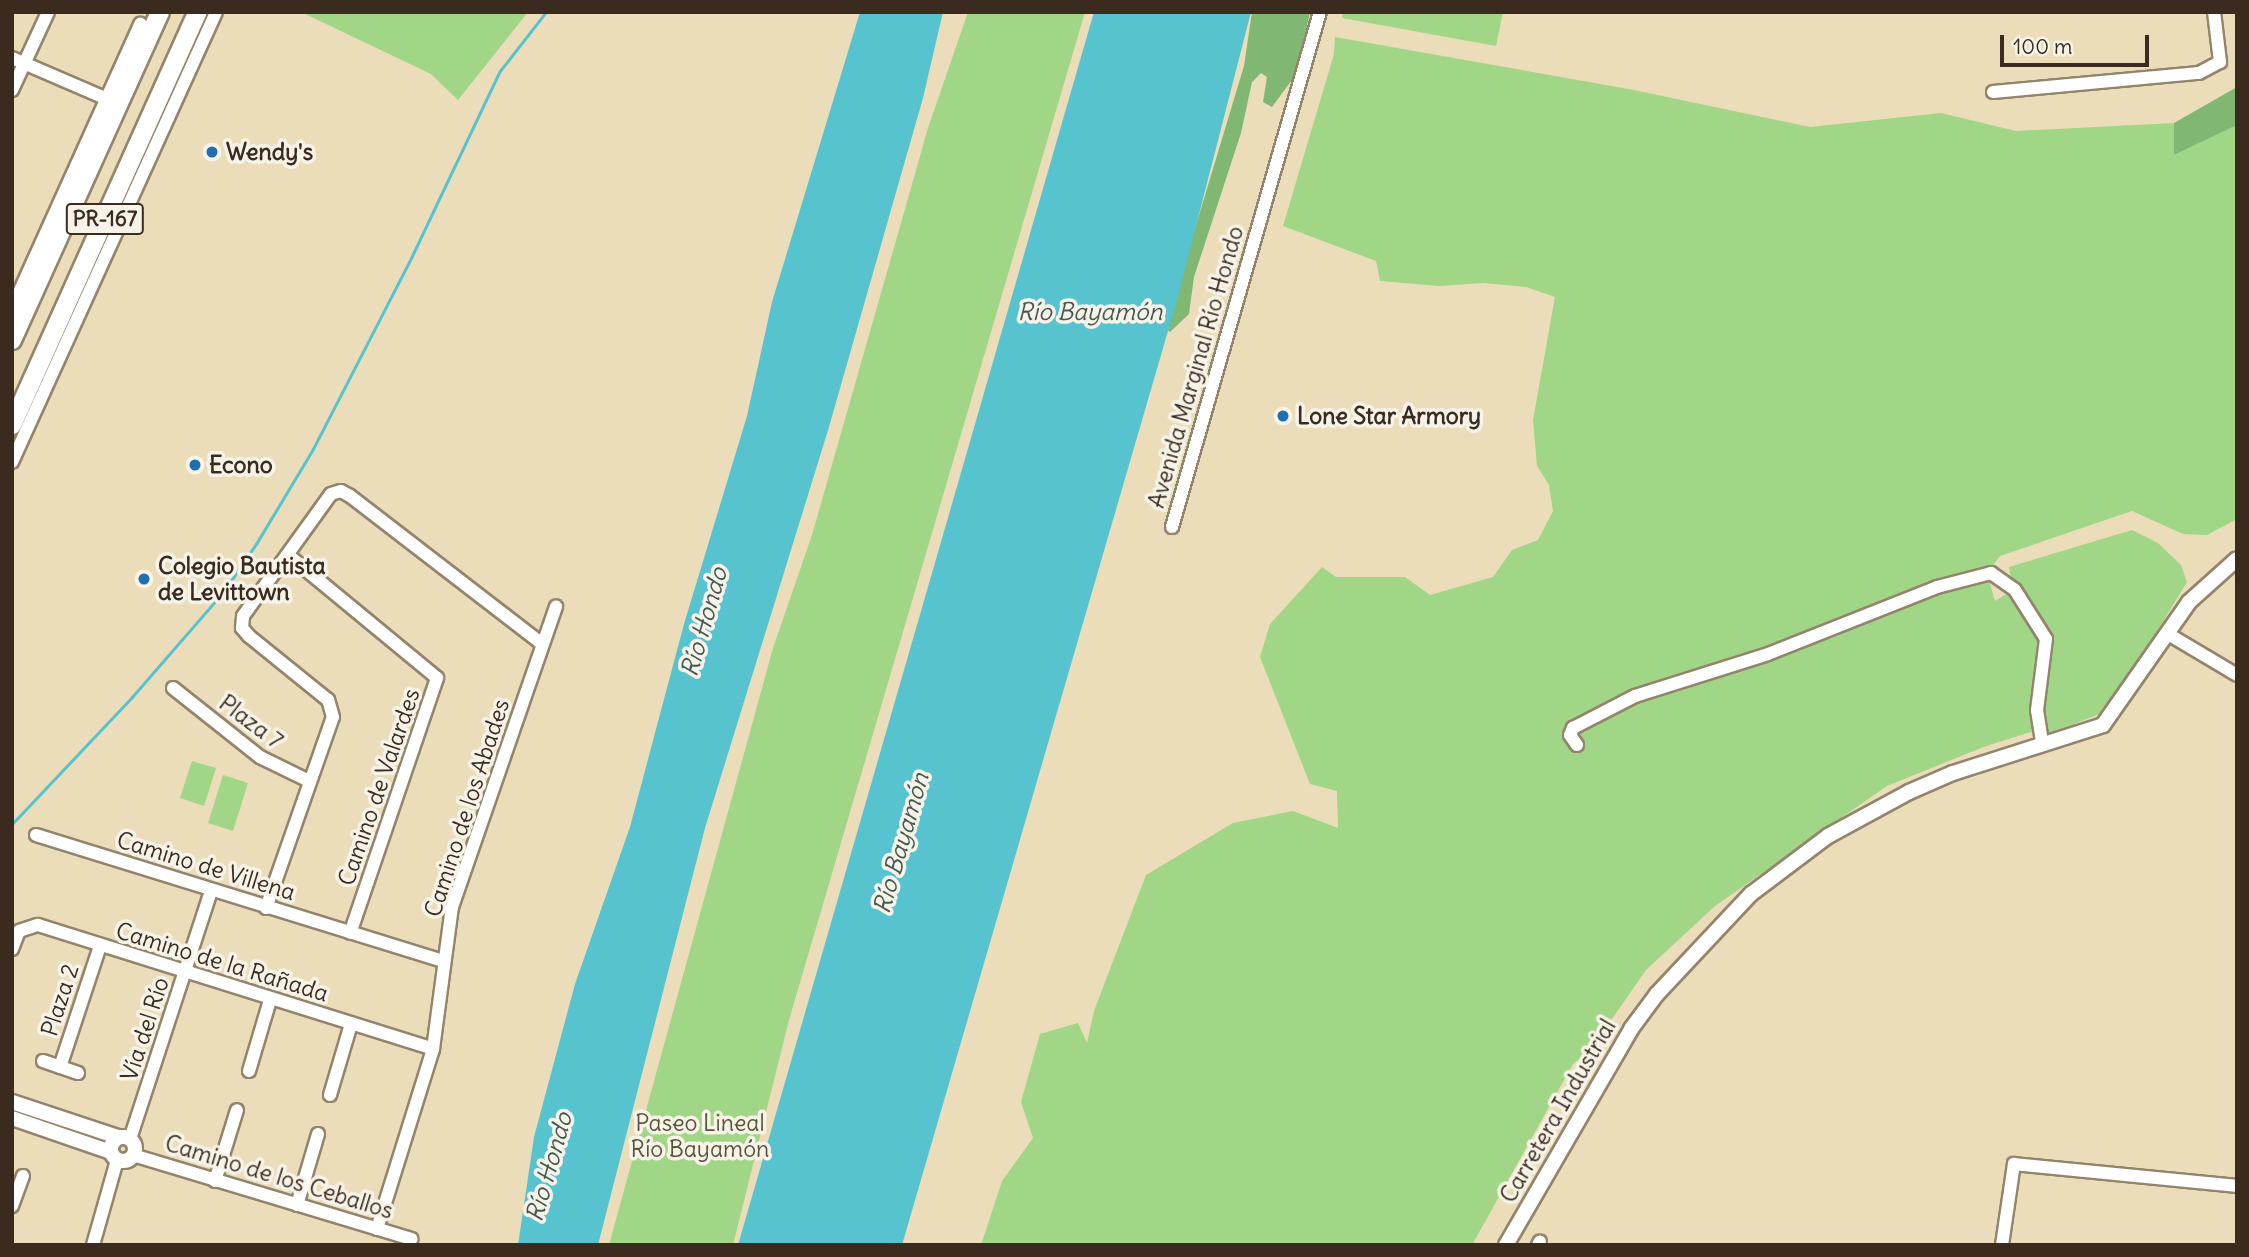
<!DOCTYPE html>
<html>
<head>
<meta charset="utf-8">
<style>
	body { margin:0 }
	#map { position:relative; width:2249px; height:1257px; overflow:hidden; background:#ebddba; font-family:Delius,sans-serif }
	div>[style] { position:absolute }
	[style*='--x'] { left:calc(var(--x)*1px); top:calc(var(--y)*1px); width:calc(var(--w)*1px); rotate:calc(var(--a)*1deg) }
	.green>* { inset:0; background:#a0d686 }
	.forest>* { inset:0; background:#80b773 }
	.water>* { inset:0; background:#56c3ce }
	.stream>* { height:2.5px; margin:-1.25px; padding:0 1.25px; transform-origin:1.25px; border-radius:1.25px; background:#56c3ce }
	.roads { filter:drop-shadow(2px 0 #93846c) drop-shadow(-2px 0 #93846c) drop-shadow(0 2px #93846c) drop-shadow(0 -2px #93846c) }
	.minor>* { height:12px; margin:-6px; padding:0 6px; transform-origin:6px; border-radius:6px; background:#fff }
	.tertiary>* { height:14px; margin:-7px; padding:0 7px; transform-origin:7px; border-radius:7px; background:#fff }
	.tertiary>.ring { margin:-7px; padding:0; box-sizing:content-box; background:none; border:14px solid #fff; border-radius:50% }
	.primary>* { height:18px; margin:-9px; padding:0 9px; transform-origin:9px; border-radius:9px; background:#fff }
	.dots>* { width:19px; height:19px; translate:-50% -50%; box-sizing:border-box; border:4px solid #f7f3e8; border-radius:50% }
	span { translate:-50% -50%; white-space:nowrap; text-align:center; line-height:1.15; -webkit-text-stroke:7px #f7f3e8; paint-order:stroke }
	.shield-label span { padding:2px 5px; background:#f7f3e8; border:2px solid; border-radius:5px; -webkit-text-stroke-width:0 }
	.shield-label { font-size:21px; color:#3b2a1e; font-weight:700 }
	.poi-label { font-size:23px; color:#3b2a1e; font-weight:700 }
	.left { translate:0 -50%; text-align:left }
	.street-label { font-size:23px; color:#3b2a1e }
	.park-label { font-size:23px; color:#545538 }
	.water-label { font-size:24px; color:#435853; font-style:italic }
	.frame { position:absolute; inset:0; border:14px solid #3b2a1e; pointer-events:none }
	.scale { position:absolute; left:2000px; top:35px; width:149px; height:32px; box-sizing:border-box; border:4px solid #3b2a1e; border-top:0; padding-left:9px; font-size:21px; line-height:24px; white-space:nowrap; color:#3b2a1e; -webkit-text-stroke:5px #f7f3e8; paint-order:stroke }
</style>
</head>
<body>
<div id="map">
	<div class="green">
		<i style="clip-path:polygon(301px 12px,528px 12px,458px 100px,431px 74px)"></i>
		<i style="clip-path:polygon(968px 12px,1085px 12px,789px 1020px,733px 1245px,609px 1245px,773px 648px,812px 535px,928px 128px)"></i>
		<i style="clip-path:polygon(1343px 12px,1503px 12px,1496px 46px,1342px 18px)"></i>
		<i style="clip-path:polygon(1335px 37px,1634px 90px,1810px 127px,1941px 113px,2016px 131px,2174px 123px,2174px 155px,2237px 125px,2237px 519px,2207px 535px,2183px 534px,2132px 511px,2000px 556px,1987px 573px,1995px 601px,2013px 590px,2009px 567px,2132px 530px,2158px 543px,2181px 565px,2187px 582px,2123px 687px,2099px 714px,2047px 735px,2031px 732px,1986px 746px,1887px 786px,1715px 906px,1646px 970px,1591px 1049px,1573px 1064px,1472px 1245px,981px 1245px,1002px 1181px,1033px 1138px,1021px 1102px,1040px 1034px,1078px 1023px,1087px 1043px,1094px 1011px,1146px 875px,1233px 823px,1293px 811px,1338px 828px,1337px 791px,1310px 784px,1260px 657px,1270px 624px,1322px 567px,1336px 577px,1405px 577px,1430px 595px,1493px 577px,1512px 550px,1538px 540px,1553px 511px,1549px 485px,1537px 466px,1533px 420px,1555px 297px,1526px 287px,1484px 283px,1439px 286px,1380px 281px,1376px 261px,1283px 226px,1334px 54px)"></i>
		<i style="clip-path:polygon(192px 761px,216px 768px,204px 806px,180px 798px)"></i>
		<i style="clip-path:polygon(223px 775px,248px 783px,233px 831px,208px 823px)"></i>
	</div>
	<div class="forest">
		<i style="clip-path:polygon(1252px 12px,1310px 12px,1297px 73px,1272px 107px,1263px 102px,1267px 77px,1261px 73px,1252px 82px,1241px 133px,1194px 277px,1189px 314px,1170px 332px,1165px 328px,1244px 66px)"></i>
		<i style="clip-path:polygon(2237px 87px,2237px 125px,2174px 155px,2174px 123px)"></i>
	</div>
	<div class="water">
		<i style="clip-path:polygon(860px 12px,943px 12px,923px 98px,829px 427px,705px 828px,598px 1245px,518px 1245px,534px 1137px,575px 984px,630px 827px,684px 624px,747px 416px,772px 302px)"></i>
		<i style="clip-path:polygon(1094px 12px,1251px 12px,1177px 300px,902px 1245px,738px 1245px)"></i>
	</div>
	<div class="stream">
		<i style="--x:12;--y:824;--w:175;--a:-46.6"></i>
		<i style="--x:132;--y:697;--w:140;--a:-49"></i>
		<i style="--x:224;--y:591;--w:57;--a:-55.8"></i>
		<i style="--x:256;--y:544;--w:111;--a:-59"></i>
		<i style="--x:313;--y:449;--w:217;--a:-62.8"></i>
		<i style="--x:412;--y:256;--w:205;--a:-64.6"></i>
		<i style="--x:500;--y:71;--w:75;--a:-52.1"></i>
	</div>
	<div class="roads">
		<div class="minor">
			<i style="--x:12;--y:58;--w:103;--a:23.3"></i>
			<i style="--x:12;--y:90;--w:86;--a:-65.2"></i>
			<i style="--x:1993;--y:92;--w:207;--a:-5.3"></i>
			<i style="--x:2199;--y:73;--w:24;--a:-28"></i>
			<i style="--x:2220;--y:62;--w:50;--a:-96.8"></i>
			<i style="--x:12;--y:308;--w:312;--a:-65.7"></i>
			<i style="--x:12;--y:462;--w:494;--a:-65.6"></i>
			<i style="--x:1172;--y:527;--w:536;--a:-73.97"></i>
			<i style="--x:288;--y:555;--w:193;--a:39.5"></i>
			<i style="--x:437;--y:678;--w:269;--a:108.8"></i>
			<i style="--x:2168;--y:634;--w:80;--a:30.7"></i>
			<i style="--x:173;--y:688;--w:111;--a:38.4"></i>
			<i style="--x:260;--y:757;--w:55;--a:26.1"></i>
			<i style="--x:1577;--y:745;--w:12;--a:-125"></i>
			<i style="--x:1570;--y:735;--w:8;--a:-67"></i>
			<i style="--x:1573;--y:728;--w:70;--a:-27.3"></i>
			<i style="--x:1635;--y:696;--w:139;--a:-17.5"></i>
			<i style="--x:1768;--y:654;--w:182;--a:-21.6"></i>
			<i style="--x:1937;--y:587;--w:56;--a:-14.5"></i>
			<i style="--x:1991;--y:573;--w:29;--a:35"></i>
			<i style="--x:2015;--y:590;--w:58;--a:57.7"></i>
			<i style="--x:2046;--y:639;--w:72;--a:97.2"></i>
			<i style="--x:2037;--y:710;--w:33;--a:81"></i>
			<i style="--x:36;--y:835;--w:427;--a:17.2"></i>
			<i style="--x:266;--y:908;--w:202;--a:-70.7"></i>
			<i style="--x:333;--y:717;--w:18;--a:-106"></i>
			<i style="--x:328;--y:700;--w:102;--a:-141"></i>
			<i style="--x:249;--y:636;--w:11;--a:-131"></i>
			<i style="--x:242;--y:628;--w:12;--a:-85"></i>
			<i style="--x:243;--y:616;--w:150;--a:-54.2"></i>
			<i style="--x:331;--y:494;--w:10;--a:-17"></i>
			<i style="--x:341;--y:491;--w:10;--a:29"></i>
			<i style="--x:350;--y:496;--w:242;--a:37.6"></i>
			<i style="--x:12;--y:949;--w:19;--a:-69"></i>
			<i style="--x:19;--y:931;--w:20;--a:-18"></i>
			<i style="--x:38;--y:925;--w:414;--a:17.4"></i>
			<i style="--x:43;--y:1061;--w:37;--a:19"></i>
			<i style="--x:60;--y:1067;--w:127;--a:-71.7"></i>
			<i style="--x:249;--y:1071;--w:74;--a:-73.5"></i>
			<i style="--x:330;--y:1095;--w:74;--a:-73.5"></i>
			<i style="--x:130;--y:1139;--w:261;--a:-71.9"></i>
			<i style="--x:133;--y:1155;--w:291;--a:16.8"></i>
			<i style="--x:215;--y:1181;--w:74;--a:-72.8"></i>
			<i style="--x:297;--y:1205;--w:74;--a:-73.5"></i>
			<i style="--x:12;--y:1206;--w:32;--a:-70"></i>
			<i style="--x:377;--y:1229;--w:189;--a:-72.7"></i>
			<i style="--x:433;--y:1049;--w:143;--a:-82.4"></i>
			<i style="--x:452;--y:907;--w:318;--a:-70.9"></i>
			<i style="--x:93;--y:1245;--w:88;--a:-74.2"></i>
			<i style="--x:1538;--y:1245;--w:4;--a:-63"></i>
			<i style="--x:2002;--y:1245;--w:82;--a:-81.6"></i>
			<i style="--x:2014;--y:1164;--w:224;--a:5.6"></i>
		</div>
		<div class="tertiary">
			<i style="--x:12;--y:1102;--w:112;--a:18.3"></i>
			<i style="--x:12;--y:1118;--w:105;--a:19"></i>
			<i class="ring" style="left:111px;top:1137px;width:10px;height:10px"></i>
			<i style="--x:1506;--y:1245;--w:250;--a:-59.9"></i>
			<i style="--x:1631;--y:1029;--w:44;--a:-53.4"></i>
			<i style="--x:1657;--y:994;--w:137;--a:-46.8"></i>
			<i style="--x:1751;--y:894;--w:96;--a:-37"></i>
			<i style="--x:1828;--y:836;--w:92;--a:-28.5"></i>
			<i style="--x:1909;--y:792;--w:48;--a:-23.4"></i>
			<i style="--x:1953;--y:773;--w:157;--a:-17.7"></i>
			<i style="--x:2103;--y:725;--w:150;--a:-55"></i>
			<i style="--x:2189;--y:602;--w:64;--a:-41.9"></i>
		</div>
		<div class="primary">
			<i style="--x:12;--y:340;--w:360;--a:-65.7"></i>
			<i style="--x:12;--y:425;--w:453;--a:-65.8"></i>
		</div>
	</div>
	<div class="dots">
		<i style="left:212px;top:152px;background:#1f6fb2"></i>
		<i style="left:1283px;top:416px;background:#1f6fb2"></i>
		<i style="left:195px;top:465px;background:#1f6fb2"></i>
		<i style="left:144px;top:579px;background:#1f6fb2"></i>
	</div>
	<div class="shield-label">
		<span style="left:105px;top:219px">PR-167</span>
	</div>
	<div class="poi-label">
		<span class="left" style="left:226px;top:152px">Wendy's</span>
		<span class="left" style="left:1297px;top:416px">Lone Star Armory</span>
		<span class="left" style="left:209px;top:465px">Econo</span>
		<span class="left" style="left:158px;top:579px">Colegio Bautista<br>de Levittown</span>
	</div>
	<div class="street-label">
		<span style="left:1196px;top:367px;rotate:-74deg">Avenida Marginal Río Hondo</span>
		<span style="left:251px;top:722px;rotate:37deg">Plaza 7</span>
		<span style="left:379px;top:787px;rotate:-71deg">Camino de Valardes</span>
		<span style="left:467px;top:808px;rotate:-72deg">Camino de los Abades</span>
		<span style="left:206px;top:866px;rotate:17deg">Camino de Villena</span>
		<span style="left:222px;top:962px;rotate:17deg">Camino de la Rañada</span>
		<span style="left:60px;top:1000px;rotate:-72deg">Plaza 2</span>
		<span style="left:145px;top:1029px;rotate:-72deg">Vía del Río</span>
		<span style="left:1558px;top:1111px;rotate:-60deg">Carretera Industrial</span>
		<span style="left:279px;top:1177px;rotate:17deg">Camino de los Ceballos</span>
	</div>
	<div class="park-label">
		<span style="left:700px;top:1136px">Paseo Lineal<br>Río Bayamón</span>
	</div>
	<div class="water-label">
		<span style="left:1090px;top:312px">Río Bayamón</span>
		<span style="left:704px;top:622px;rotate:-74deg">Río Hondo</span>
		<span style="left:901px;top:843px;rotate:-74deg">Río Bayamón</span>
		<span style="left:549px;top:1167px;rotate:-74deg">Río Hondo</span>
	</div>
	<div class="frame"></div>
	<div class="scale">100 m</div>
</div>
</body>
</html>
